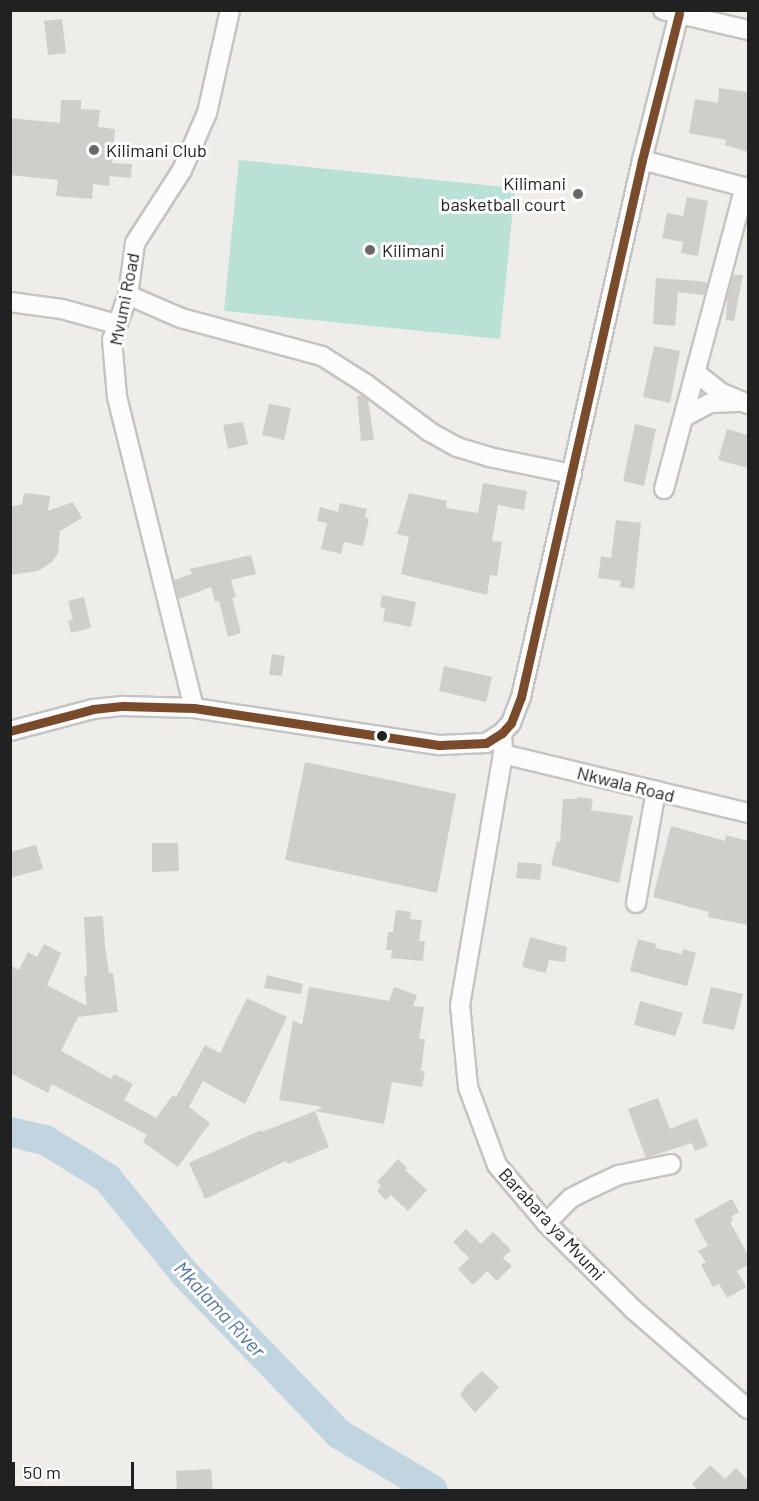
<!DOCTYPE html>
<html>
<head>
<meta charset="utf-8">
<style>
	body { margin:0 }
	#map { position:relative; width:759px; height:1501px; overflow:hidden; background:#eeedea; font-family:Barlow,sans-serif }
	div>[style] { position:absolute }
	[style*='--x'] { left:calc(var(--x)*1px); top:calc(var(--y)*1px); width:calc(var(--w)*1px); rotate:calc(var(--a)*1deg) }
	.pitch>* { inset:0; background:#b9e1d5 }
	.river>* { height:30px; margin:-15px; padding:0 15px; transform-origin:15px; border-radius:15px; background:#c0d5df }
	.building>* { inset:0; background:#cfcecb }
	.roads { filter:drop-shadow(2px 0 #c4c4c2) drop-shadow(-2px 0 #c4c4c2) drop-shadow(0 2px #c4c4c2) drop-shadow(0 -2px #c4c4c2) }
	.minor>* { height:18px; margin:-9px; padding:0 9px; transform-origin:9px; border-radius:9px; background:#fcfcfc }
	.bus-1>* { height:9px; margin:-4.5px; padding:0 4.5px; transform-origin:4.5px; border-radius:4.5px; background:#7a4b2a }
	.dots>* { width:16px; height:16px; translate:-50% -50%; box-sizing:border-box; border:3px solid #fff; border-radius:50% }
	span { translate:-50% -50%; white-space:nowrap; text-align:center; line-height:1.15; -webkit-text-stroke:6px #fff; paint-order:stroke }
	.poi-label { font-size:18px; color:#212121 }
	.left { translate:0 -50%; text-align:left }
	.right { translate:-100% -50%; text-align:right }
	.street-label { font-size:18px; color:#212121 }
	.water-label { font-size:20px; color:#5576a9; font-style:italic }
	.frame { position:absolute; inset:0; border:12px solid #212121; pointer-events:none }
	.scale { position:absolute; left:12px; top:1462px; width:122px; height:27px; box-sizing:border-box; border:3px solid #212121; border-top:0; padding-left:8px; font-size:18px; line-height:21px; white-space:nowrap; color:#212121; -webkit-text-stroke:4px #fff; paint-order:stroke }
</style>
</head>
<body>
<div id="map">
	<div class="pitch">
		<i style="clip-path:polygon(239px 160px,515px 188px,500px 339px,224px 311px)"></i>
	</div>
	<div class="river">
		<i style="--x:10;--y:1132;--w:36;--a:13"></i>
		<i style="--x:45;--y:1140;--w:73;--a:31.5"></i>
		<i style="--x:107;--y:1178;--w:124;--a:50.9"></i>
		<i style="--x:185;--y:1274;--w:222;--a:46.1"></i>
		<i style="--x:339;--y:1434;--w:109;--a:30.8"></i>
	</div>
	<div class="building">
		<i style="clip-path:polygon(62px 19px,66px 53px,48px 55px,44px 21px)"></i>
		<i style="clip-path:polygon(719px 88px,748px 92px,748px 152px,725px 145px,726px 140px,689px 133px,695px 99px,718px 103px)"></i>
		<i style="clip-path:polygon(61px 100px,81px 100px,81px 109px,100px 110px,98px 127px,115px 129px,112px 163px,132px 164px,131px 178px,110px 176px,109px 186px,93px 184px,92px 199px,56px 196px,58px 180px,10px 175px,10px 118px,60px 123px)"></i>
		<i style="clip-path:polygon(687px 197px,708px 201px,698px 256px,681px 253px,683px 242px,662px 238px,667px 213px,683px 216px)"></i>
		<i style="clip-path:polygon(733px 275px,743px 275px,734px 321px,726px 320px,727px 297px)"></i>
		<i style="clip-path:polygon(656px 278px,698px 281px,708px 283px,704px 295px,678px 292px,675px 326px,653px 324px)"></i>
		<i style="clip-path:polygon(654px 346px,680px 351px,670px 403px,643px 397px)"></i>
		<i style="clip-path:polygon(362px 395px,368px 400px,374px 440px,361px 441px,357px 396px)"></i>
		<i style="clip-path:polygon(269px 404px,291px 408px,284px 440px,262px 435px)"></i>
		<i style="clip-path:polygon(243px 422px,248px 444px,228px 449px,223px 425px)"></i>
		<i style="clip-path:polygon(635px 424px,656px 429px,644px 486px,623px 481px)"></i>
		<i style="clip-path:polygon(727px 429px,748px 435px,748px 468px,718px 460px)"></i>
		<i style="clip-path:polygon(483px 483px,527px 491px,524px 510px,498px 505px,492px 541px,502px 542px,497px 576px,490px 575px,487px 595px,401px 574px,409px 537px,397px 534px,409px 493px,447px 501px,446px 508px,478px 513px)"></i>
		<i style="clip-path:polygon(24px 493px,50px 496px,48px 511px,73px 502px,82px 518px,60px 531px,58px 553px,52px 562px,38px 571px,10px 575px,10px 507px,22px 504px)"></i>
		<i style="clip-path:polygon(340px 503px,367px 509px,365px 517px,369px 519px,363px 546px,344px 542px,341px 554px,321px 549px,327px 523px,317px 521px,320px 507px,338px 512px)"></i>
		<i style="clip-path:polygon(616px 520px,641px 523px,634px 589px,620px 587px,621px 581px,598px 578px,601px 556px,611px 558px)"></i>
		<i style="clip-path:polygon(251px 555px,256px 574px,231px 580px,236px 597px,232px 598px,241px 633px,228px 637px,219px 601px,215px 602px,211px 587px,179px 599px,174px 580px,192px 574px,190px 569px)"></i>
		<i style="clip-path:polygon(382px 595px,416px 602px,411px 627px,383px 621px,385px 608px,380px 607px)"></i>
		<i style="clip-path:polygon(84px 597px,91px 628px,71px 633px,68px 621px,73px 620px,68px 601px)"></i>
		<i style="clip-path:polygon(272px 654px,285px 656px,282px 676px,269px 675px)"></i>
		<i style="clip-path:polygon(444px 666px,492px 677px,486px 702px,439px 691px)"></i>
		<i style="clip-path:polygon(305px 762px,456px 794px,437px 893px,285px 860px)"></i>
		<i style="clip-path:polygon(578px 797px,593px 799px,591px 810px,633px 816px,619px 883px,551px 865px,557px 841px,560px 842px,563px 799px,577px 799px)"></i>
		<i style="clip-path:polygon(671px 826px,725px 841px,726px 835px,748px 841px,748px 925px,708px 917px,709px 912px,653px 897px)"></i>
		<i style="clip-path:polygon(152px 843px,178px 843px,179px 871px,152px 872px)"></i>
		<i style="clip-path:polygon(36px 845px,43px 869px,10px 878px,10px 852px)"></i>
		<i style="clip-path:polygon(518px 862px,542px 864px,540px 880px,516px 878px)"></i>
		<i style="clip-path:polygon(396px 910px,411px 912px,410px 919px,422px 920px,419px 941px,425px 941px,423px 961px,391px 958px,392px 950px,386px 950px,388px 932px,393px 932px)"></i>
		<i style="clip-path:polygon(103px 916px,105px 946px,109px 973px,113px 973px,118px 1012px,78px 1017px,61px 1051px,111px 1079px,114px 1074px,133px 1084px,124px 1100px,156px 1118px,173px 1095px,176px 1097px,205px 1045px,220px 1053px,247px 998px,287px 1017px,245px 1104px,203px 1081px,189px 1107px,210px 1123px,178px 1167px,143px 1142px,147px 1135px,52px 1084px,48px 1093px,10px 1073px,10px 965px,19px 970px,28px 952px,37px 957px,44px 944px,61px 953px,47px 985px,87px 1006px,84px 977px,87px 976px,84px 917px)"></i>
		<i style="clip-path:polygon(530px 937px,567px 947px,565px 962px,549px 960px,546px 973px,522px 967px)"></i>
		<i style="clip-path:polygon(638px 939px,656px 944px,655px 948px,682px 954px,683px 949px,696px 953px,687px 986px,630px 971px)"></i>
		<i style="clip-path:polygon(267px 975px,303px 984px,301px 994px,264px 988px)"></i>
		<i style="clip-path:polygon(309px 987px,389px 1001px,394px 987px,417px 995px,413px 1006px,424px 1007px,419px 1039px,425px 1039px,421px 1071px,425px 1071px,422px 1087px,392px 1082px,384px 1124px,315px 1111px,323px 1107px,279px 1100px,293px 1020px,302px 1025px)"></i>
		<i style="clip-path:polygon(711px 987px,743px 994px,734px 1030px,702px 1023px)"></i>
		<i style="clip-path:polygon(640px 1001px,683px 1013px,675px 1036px,634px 1025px)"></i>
		<i style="clip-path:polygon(658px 1098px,670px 1129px,697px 1118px,708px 1146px,695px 1151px,692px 1143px,646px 1158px,628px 1109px)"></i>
		<i style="clip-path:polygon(315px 1111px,329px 1147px,288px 1164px,286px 1161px,205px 1199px,189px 1163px,261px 1130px,262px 1132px)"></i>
		<i style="clip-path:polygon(398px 1159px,407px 1168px,405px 1170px,427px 1190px,408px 1211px,391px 1195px,386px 1200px,377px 1191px,381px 1186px,377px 1182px)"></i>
		<i style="clip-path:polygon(732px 1199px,739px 1212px,731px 1217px,733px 1220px,730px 1222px,748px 1255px,748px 1265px,737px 1271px,746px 1287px,727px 1298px,719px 1284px,713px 1287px,701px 1265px,706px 1262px,698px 1251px,708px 1246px,694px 1220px)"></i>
		<i style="clip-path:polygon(466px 1229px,481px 1244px,493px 1232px,511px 1250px,503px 1258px,512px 1266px,497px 1281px,487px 1271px,473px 1285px,458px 1269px,469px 1258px,453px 1242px)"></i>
		<i style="clip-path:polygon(482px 1371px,499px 1387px,475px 1413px,460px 1395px,466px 1386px)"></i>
		<i style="clip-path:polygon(710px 1465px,725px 1479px,736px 1468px,748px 1481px,748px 1491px,699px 1491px,692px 1484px)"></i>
		<i style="clip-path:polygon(211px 1469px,213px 1491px,177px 1491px,176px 1471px)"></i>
	</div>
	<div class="roads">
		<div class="minor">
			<i style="--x:663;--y:10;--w:87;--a:13.2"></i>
			<i style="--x:642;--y:160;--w:110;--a:14.8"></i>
			<i style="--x:128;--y:295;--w:58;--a:23.5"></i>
			<i style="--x:181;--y:318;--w:146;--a:15.1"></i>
			<i style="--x:322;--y:356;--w:52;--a:32.5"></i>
			<i style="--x:366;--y:384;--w:80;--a:36.9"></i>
			<i style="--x:430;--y:432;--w:31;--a:29"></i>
			<i style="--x:457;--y:447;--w:34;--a:17"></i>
			<i style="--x:489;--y:457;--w:85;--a:11.6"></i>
			<i style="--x:10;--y:302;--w:52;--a:7.7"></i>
			<i style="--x:62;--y:309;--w:56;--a:15.5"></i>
			<i style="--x:696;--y:373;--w:33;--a:38"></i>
			<i style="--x:722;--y:393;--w:28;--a:23"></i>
			<i style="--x:684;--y:417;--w:30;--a:-28"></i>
			<i style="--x:710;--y:403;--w:28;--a:-2"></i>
			<i style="--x:664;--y:489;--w:313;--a:-75"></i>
			<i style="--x:194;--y:708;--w:320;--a:-103.9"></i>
			<i style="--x:117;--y:397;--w:57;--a:-95"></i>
			<i style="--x:112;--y:340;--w:48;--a:-70.4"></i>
			<i style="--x:128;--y:295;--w:52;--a:-82.3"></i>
			<i style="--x:135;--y:243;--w:87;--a:-57.2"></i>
			<i style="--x:182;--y:170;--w:62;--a:-66.3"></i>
			<i style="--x:207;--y:113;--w:106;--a:-77.4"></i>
			<i style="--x:10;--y:731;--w:86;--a:-14.8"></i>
			<i style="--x:93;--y:709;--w:30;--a:-6"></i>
			<i style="--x:123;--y:706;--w:71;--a:1.6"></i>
			<i style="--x:194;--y:708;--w:249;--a:8.6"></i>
			<i style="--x:440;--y:745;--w:46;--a:-2.5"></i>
			<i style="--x:486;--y:743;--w:19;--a:-32"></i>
			<i style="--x:502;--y:733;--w:13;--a:-48"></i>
			<i style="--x:511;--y:723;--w:28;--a:-69"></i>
			<i style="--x:521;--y:697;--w:550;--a:-77.3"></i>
			<i style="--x:642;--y:160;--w:151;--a:-75.8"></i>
			<i style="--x:502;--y:733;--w:21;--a:87"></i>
			<i style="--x:503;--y:754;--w:255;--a:99.7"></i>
			<i style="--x:460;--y:1005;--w:82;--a:84.4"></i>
			<i style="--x:468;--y:1087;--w:83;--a:69.6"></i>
			<i style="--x:497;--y:1165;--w:76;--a:49.8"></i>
			<i style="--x:546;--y:1223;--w:124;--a:44.7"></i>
			<i style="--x:634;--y:1310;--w:151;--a:41"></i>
			<i style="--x:503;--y:754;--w:252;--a:13.5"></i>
			<i style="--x:636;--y:903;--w:114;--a:-79.9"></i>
			<i style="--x:546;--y:1223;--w:35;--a:-45"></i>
			<i style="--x:571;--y:1198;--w:25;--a:-27"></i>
			<i style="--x:593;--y:1187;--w:29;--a:-25"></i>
			<i style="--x:619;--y:1175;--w:53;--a:-11.9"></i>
		</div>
	</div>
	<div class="bus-1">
		<i style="--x:10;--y:731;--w:86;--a:-14.8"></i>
		<i style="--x:93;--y:709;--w:30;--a:-6"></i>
		<i style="--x:123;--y:706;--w:71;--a:1.6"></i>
		<i style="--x:194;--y:708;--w:249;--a:8.6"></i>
		<i style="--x:440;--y:745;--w:46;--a:-2.5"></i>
		<i style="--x:486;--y:743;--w:19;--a:-32"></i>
		<i style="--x:502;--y:733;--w:13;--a:-48"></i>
		<i style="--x:511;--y:723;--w:28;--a:-69"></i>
		<i style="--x:521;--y:697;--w:550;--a:-77.3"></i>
		<i style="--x:642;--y:160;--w:151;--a:-75.8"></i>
	</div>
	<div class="dots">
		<i style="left:94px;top:150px;background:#696867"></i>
		<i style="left:578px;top:194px;background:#696867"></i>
		<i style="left:370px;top:250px;background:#696867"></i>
		<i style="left:382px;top:736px;background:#212121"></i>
	</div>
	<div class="poi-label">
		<span class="left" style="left:106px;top:150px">Kilimani Club</span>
		<span class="right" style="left:566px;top:194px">Kilimani<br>basketball court</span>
		<span class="left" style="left:382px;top:250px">Kilimani</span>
	</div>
	<div class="street-label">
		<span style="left:124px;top:299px;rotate:-79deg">Mvumi Road</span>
		<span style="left:626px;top:784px;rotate:14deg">Nkwala Road</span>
		<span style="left:552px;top:1224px;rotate:47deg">Barabara ya Mvumi</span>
	</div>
	<div class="water-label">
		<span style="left:220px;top:1309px;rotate:47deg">Mkalama River</span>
	</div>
	<div class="frame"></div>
	<div class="scale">50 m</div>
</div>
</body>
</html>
